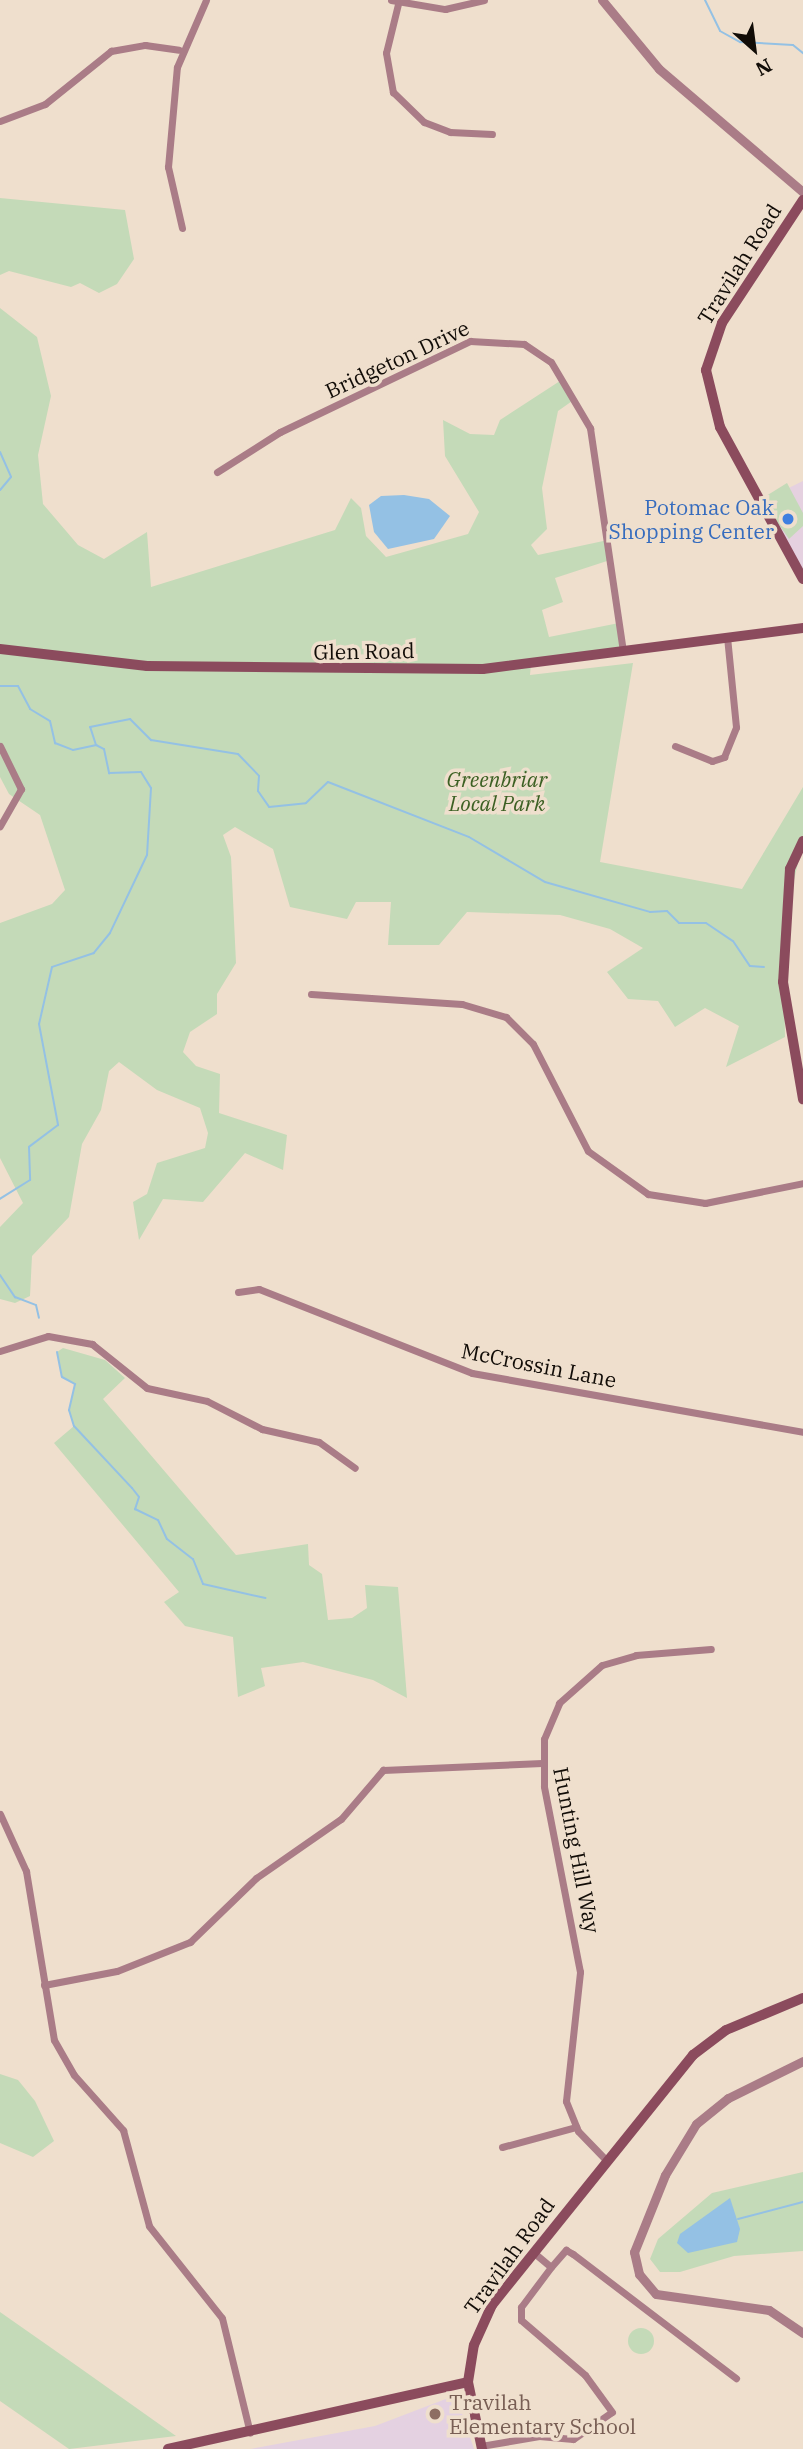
<!DOCTYPE html>
<html>
<head>
<meta charset="utf-8">
<style>
	body { margin:0 }
	#map { position:relative; width:803px; height:2449px; overflow:hidden; background:#efdfcd; font-family:"IBM Plex Serif",serif }
	div>[style] { position:absolute }
	[style*='--x'] { left:calc(var(--x)*1px); top:calc(var(--y)*1px); width:calc(var(--w)*1px); rotate:calc(var(--a)*1deg) }
	.commercial>* { inset:0; background:#e5d1e0 }
	.education>* { inset:0; background:#e4d1e1 }
	.green>* { inset:0; background:#c4dab8 }
	.round { border-radius:50% }
	.water>* { inset:0; background:#94c1e4 }
	.stream>* { height:2px; margin:-1px; padding:0 1px; transform-origin:1px; border-radius:1px; background:#94c1e4 }
	.minor>* { height:7px; margin:-3.5px; padding:0 3.5px; transform-origin:3.5px; border-radius:3.5px; background:#aa7c87 }
	.tertiary>* { height:9px; margin:-4.5px; padding:0 4.5px; transform-origin:4.5px; border-radius:4.5px; background:#aa7c87 }
	.secondary>* { height:10px; margin:-5px; padding:0 5px; transform-origin:5px; border-radius:5px; background:#8b4b5d }
	.dots>* { width:19px; height:19px; translate:-50% -50%; box-sizing:border-box; border:4px solid #efdfcd; border-radius:50% }
	span { translate:-50% -50%; white-space:nowrap; text-align:center; line-height:1.15; -webkit-text-stroke:7px #efdfcd; paint-order:stroke }
	.street-label { font-size:21px; color:#110c07 }
	.shop-label { font-size:21px; color:#366cbe }
	.right { translate:-100% -50%; text-align:right }
	.park-label { font-size:21px; color:#3c6023; font-style:italic }
	.education-label { font-size:21px; color:#785e54 }
	.left { translate:0 -50%; text-align:left }
	.north { position:absolute; left:719px; top:14px; width:70px; height:70px; -webkit-text-stroke:5px #efdfcd; paint-order:stroke; rotate:152deg; font-size:19px; font-weight:700; line-height:28px; text-align:center; color:#110c07 }
	.north::after { content:''; display:block; margin:auto; width:24px; height:32px; background:#110c07; clip-path:polygon(50% 0,100% 100%,50% 72%,0 100%) }
</style>
</head>
<body>
<div id="map">
	<div class="commercial">
		<i style="clip-path:polygon(803px 481px,803px 571px,762px 501px)"></i>
	</div>
	<div class="education">
		<i style="clip-path:polygon(451px 2397px,458px 2401px,474px 2449px,250px 2449px,375px 2426px)"></i>
	</div>
	<div class="green">
		<i style="clip-path:polygon(0 198px,125px 210px,134px 259px,117px 284px,99px 293px,80px 283px,71px 287px,9px 271px,0 275px)"></i>
		<i style="clip-path:polygon(0 308px,37px 337px,51px 396px,38px 455px,43px 504px,78px 545px,104px 559px,147px 532px,151px 587px,335px 530px,351px 498px,361px 508px,366px 536px,386px 557px,468px 534px,479px 512px,445px 456px,443px 420px,470px 434px,494px 435px,500px 420px,563px 379px,575px 399px,558px 411px,542px 488px,547px 529px,531px 545px,538px 555px,608px 540px,610px 560px,555px 578px,563px 602px,542px 610px,549px 637px,619px 623px,623px 651px,531px 664px,530px 675px,633px 663px,600px 862px,742px 889px,803px 787px,803px 841px,783px 928px,785px 1037px,726px 1067px,739px 1026px,705px 1008px,675px 1027px,658px 1001px,628px 999px,607px 972px,643px 948px,610px 929px,560px 915px,467px 912px,439px 945px,388px 945px,391px 902px,356px 902px,347px 919px,290px 907px,273px 849px,235px 827px,223px 835px,231px 857px,236px 963px,217px 994px,217px 1014px,190px 1032px,183px 1052px,196px 1066px,220px 1074px,219px 1113px,287px 1135px,283px 1170px,245px 1153px,203px 1202px,163px 1199px,139px 1240px,133px 1202px,147px 1194px,157px 1163px,205px 1148px,208px 1133px,200px 1108px,157px 1090px,119px 1062px,109px 1071px,101px 1110px,82px 1144px,69px 1217px,32px 1256px,30px 1296px,15px 1303px,0 1299px,0 1227px,23px 1203px,0 1158px,0 923px,52px 904px,65px 890px,40px 815px,9px 794px,0 777px)"></i>
		<i style="clip-path:polygon(787px 483px,803px 513px,803px 526px,789px 539px,761px 499px)"></i>
		<i style="clip-path:polygon(63px 1348px,105px 1360px,125px 1378px,103px 1399px,236px 1555px,308px 1544px,309px 1565px,322px 1574px,328px 1620px,352px 1618px,367px 1608px,365px 1585px,398px 1587px,407px 1698px,373px 1680px,303px 1662px,261px 1668px,265px 1686px,238px 1697px,233px 1637px,185px 1626px,164px 1602px,179px 1592px,54px 1443px,74px 1426px,69px 1410px,75px 1384px,62px 1377px,57px 1352px)"></i>
		<i style="clip-path:polygon(0 2074px,18px 2080px,35px 2101px,54px 2141px,33px 2157px,0 2143px)"></i>
		<i style="clip-path:polygon(803px 2172px,803px 2251px,734px 2256px,680px 2272px,660px 2272px,650px 2259px,658px 2239px,712px 2193px)"></i>
		<i style="clip-path:polygon(0 2312px,80px 2368px,176px 2436px,69px 2449px,0 2401px)"></i>
		<i class="round" style="left:628px;top:2328px;width:26px;height:26px"></i>
	</div>
	<div class="water">
		<i style="clip-path:polygon(404px 495px,429px 499px,450px 516px,434px 539px,388px 549px,374px 532px,369px 505px,381px 496px)"></i>
		<i style="clip-path:polygon(730px 2198px,740px 2229px,737px 2242px,688px 2253px,677px 2243px,680px 2234px)"></i>
	</div>
	<div class="stream">
		<i style="--x:705;--y:0;--w:34;--a:64"></i>
		<i style="--x:720;--y:31;--w:23;--a:29"></i>
		<i style="--x:740;--y:42;--w:53;--a:3.2"></i>
		<i style="--x:793;--y:45;--w:13;--a:39"></i>
		<i style="--x:0;--y:452;--w:27;--a:66"></i>
		<i style="--x:11;--y:477;--w:17;--a:130"></i>
		<i style="--x:0;--y:686;--w:18;--a:0"></i>
		<i style="--x:18;--y:686;--w:26;--a:62"></i>
		<i style="--x:30;--y:709;--w:23;--a:31"></i>
		<i style="--x:50;--y:721;--w:23;--a:77"></i>
		<i style="--x:55;--y:743;--w:19;--a:21"></i>
		<i style="--x:73;--y:750;--w:24;--a:-12"></i>
		<i style="--x:96;--y:745;--w:9;--a:27"></i>
		<i style="--x:104;--y:749;--w:25;--a:78"></i>
		<i style="--x:109;--y:773;--w:32;--a:-2"></i>
		<i style="--x:141;--y:772;--w:19;--a:58"></i>
		<i style="--x:151;--y:788;--w:67;--a:93.4"></i>
		<i style="--x:147;--y:855;--w:86;--a:115.4"></i>
		<i style="--x:110;--y:933;--w:26;--a:129"></i>
		<i style="--x:94;--y:953;--w:44;--a:161.6"></i>
		<i style="--x:52;--y:967;--w:58;--a:102.8"></i>
		<i style="--x:39;--y:1024;--w:103;--a:79.3"></i>
		<i style="--x:58;--y:1125;--w:36;--a:143"></i>
		<i style="--x:29;--y:1147;--w:33;--a:88"></i>
		<i style="--x:30;--y:1180;--w:36;--a:148"></i>
		<i style="--x:96;--y:745;--w:19;--a:-108"></i>
		<i style="--x:90;--y:727;--w:41;--a:-11.3"></i>
		<i style="--x:130;--y:719;--w:30;--a:45"></i>
		<i style="--x:151;--y:740;--w:88;--a:9.1"></i>
		<i style="--x:238;--y:754;--w:30;--a:46"></i>
		<i style="--x:259;--y:776;--w:15;--a:94"></i>
		<i style="--x:258;--y:791;--w:19;--a:55"></i>
		<i style="--x:269;--y:807;--w:37;--a:-6"></i>
		<i style="--x:306;--y:803;--w:30;--a:-44"></i>
		<i style="--x:328;--y:782;--w:151;--a:21.3"></i>
		<i style="--x:469;--y:837;--w:88;--a:30.6"></i>
		<i style="--x:545;--y:882;--w:109;--a:15.9"></i>
		<i style="--x:650;--y:912;--w:17;--a:-3"></i>
		<i style="--x:667;--y:911;--w:17;--a:45"></i>
		<i style="--x:679;--y:923;--w:27;--a:0"></i>
		<i style="--x:706;--y:923;--w:32;--a:34"></i>
		<i style="--x:733;--y:941;--w:30;--a:56"></i>
		<i style="--x:750;--y:966;--w:14;--a:4"></i>
		<i style="--x:0;--y:1275;--w:27;--a:56"></i>
		<i style="--x:15;--y:1297;--w:22;--a:21"></i>
		<i style="--x:36;--y:1305;--w:13;--a:77"></i>
		<i style="--x:57;--y:1352;--w:25;--a:79"></i>
		<i style="--x:62;--y:1377;--w:15;--a:28"></i>
		<i style="--x:75;--y:1384;--w:27;--a:103"></i>
		<i style="--x:69;--y:1410;--w:17;--a:73"></i>
		<i style="--x:74;--y:1426;--w:85;--a:46.9"></i>
		<i style="--x:132;--y:1488;--w:11;--a:52"></i>
		<i style="--x:139;--y:1497;--w:13;--a:108"></i>
		<i style="--x:135;--y:1509;--w:25;--a:26"></i>
		<i style="--x:158;--y:1520;--w:21;--a:65"></i>
		<i style="--x:167;--y:1539;--w:33;--a:38"></i>
		<i style="--x:193;--y:1559;--w:27;--a:68"></i>
		<i style="--x:203;--y:1584;--w:64;--a:12.7"></i>
		<i style="--x:738;--y:2219;--w:67;--a:-14.7"></i>
	</div>
	<div class="minor">
		<i style="--x:391;--y:0;--w:55;--a:9.5"></i>
		<i style="--x:445;--y:9;--w:40;--a:-13"></i>
		<i style="--x:398;--y:4;--w:50;--a:103.8"></i>
		<i style="--x:386;--y:53;--w:40;--a:80"></i>
		<i style="--x:393;--y:92;--w:43;--a:44.1"></i>
		<i style="--x:424;--y:122;--w:28;--a:21"></i>
		<i style="--x:450;--y:132;--w:42;--a:2.7"></i>
		<i style="--x:0;--y:121;--w:48;--a:-20.7"></i>
		<i style="--x:45;--y:104;--w:85;--a:-38.8"></i>
		<i style="--x:111;--y:51;--w:35;--a:-10"></i>
		<i style="--x:145;--y:45;--w:34;--a:8"></i>
		<i style="--x:182;--y:228;--w:63;--a:-102.9"></i>
		<i style="--x:168;--y:167;--w:100;--a:-84.9"></i>
		<i style="--x:177;--y:67;--w:73;--a:-66.6"></i>
		<i style="--x:217;--y:472;--w:75;--a:-32.4"></i>
		<i style="--x:280;--y:432;--w:211;--a:-25.6"></i>
		<i style="--x:470;--y:341;--w:54;--a:3.2"></i>
		<i style="--x:524;--y:344;--w:32;--a:34"></i>
		<i style="--x:551;--y:362;--w:77;--a:59.4"></i>
		<i style="--x:590;--y:428;--w:225;--a:81.6"></i>
		<i style="--x:0;--y:746;--w:48;--a:64"></i>
		<i style="--x:21;--y:789;--w:43;--a:119.6"></i>
		<i style="--x:675;--y:746;--w:40;--a:22"></i>
		<i style="--x:712;--y:761;--w:13;--a:-18"></i>
		<i style="--x:724;--y:757;--w:32;--a:-68"></i>
		<i style="--x:736;--y:727;--w:90;--a:-95.7"></i>
		<i style="--x:311;--y:994;--w:151;--a:3.8"></i>
		<i style="--x:462;--y:1004;--w:46;--a:16.5"></i>
		<i style="--x:506;--y:1017;--w:38;--a:45"></i>
		<i style="--x:533;--y:1044;--w:120;--a:62.8"></i>
		<i style="--x:588;--y:1151;--w:74;--a:35.6"></i>
		<i style="--x:648;--y:1194;--w:58;--a:9"></i>
		<i style="--x:705;--y:1203;--w:100;--a:-11.5"></i>
		<i style="--x:238;--y:1292;--w:21;--a:-8"></i>
		<i style="--x:259;--y:1289;--w:229;--a:21.5"></i>
		<i style="--x:472;--y:1373;--w:336;--a:10.1"></i>
		<i style="--x:0;--y:1351;--w:50;--a:-17.4"></i>
		<i style="--x:48;--y:1336;--w:45;--a:10.3"></i>
		<i style="--x:92;--y:1344;--w:70;--a:38.7"></i>
		<i style="--x:147;--y:1388;--w:61;--a:12.2"></i>
		<i style="--x:207;--y:1401;--w:62;--a:27"></i>
		<i style="--x:262;--y:1429;--w:58;--a:12.8"></i>
		<i style="--x:319;--y:1442;--w:44;--a:35.8"></i>
		<i style="--x:0;--y:1814;--w:63;--a:65.5"></i>
		<i style="--x:26;--y:1871;--w:171;--a:80.6"></i>
		<i style="--x:54;--y:2040;--w:40;--a:60.3"></i>
		<i style="--x:74;--y:2075;--w:74;--a:48.3"></i>
		<i style="--x:123;--y:2130;--w:99;--a:74.8"></i>
		<i style="--x:149;--y:2226;--w:117;--a:51.6"></i>
		<i style="--x:222;--y:2318;--w:118;--a:76.3"></i>
		<i style="--x:44;--y:1985;--w:74;--a:-10.9"></i>
		<i style="--x:117;--y:1971;--w:79;--a:-21.7"></i>
		<i style="--x:190;--y:1942;--w:92;--a:-44.1"></i>
		<i style="--x:256;--y:1878;--w:103;--a:-34.8"></i>
		<i style="--x:341;--y:1819;--w:65;--a:-49.4"></i>
		<i style="--x:383;--y:1770;--w:159;--a:-2.5"></i>
		<i style="--x:502;--y:2147;--w:77;--a:-15.1"></i>
		<i style="--x:606;--y:2160;--w:40;--a:-134"></i>
		<i style="--x:578;--y:2131;--w:32;--a:-112"></i>
		<i style="--x:566;--y:2101;--w:130;--a:-83.8"></i>
		<i style="--x:580;--y:1972;--w:189;--a:-101"></i>
		<i style="--x:544;--y:1786;--w:47;--a:-90"></i>
		<i style="--x:544;--y:1739;--w:39;--a:-67"></i>
		<i style="--x:559;--y:1703;--w:57;--a:-41.5"></i>
		<i style="--x:602;--y:1665;--w:35;--a:-16"></i>
		<i style="--x:636;--y:1655;--w:75;--a:-4.6"></i>
		<i style="--x:533;--y:2252;--w:23;--a:40"></i>
		<i style="--x:551;--y:2267;--w:23;--a:-49"></i>
		<i style="--x:566;--y:2250;--w:8;--a:30"></i>
		<i style="--x:573;--y:2254;--w:205;--a:37.3"></i>
		<i style="--x:481;--y:2446;--w:59;--a:-9.8"></i>
		<i style="--x:539;--y:2436;--w:34;--a:5"></i>
		<i style="--x:573;--y:2439;--w:47;--a:-34.7"></i>
		<i style="--x:612;--y:2412;--w:46;--a:-126.1"></i>
		<i style="--x:585;--y:2375;--w:84;--a:-139.3"></i>
		<i style="--x:521;--y:2320;--w:13;--a:-90"></i>
		<i style="--x:521;--y:2307;--w:50;--a:-53.1"></i>
	</div>
	<div class="tertiary">
		<i style="--x:602;--y:0;--w:89;--a:50.4"></i>
		<i style="--x:659;--y:69;--w:189;--a:40.5"></i>
		<i style="--x:803;--y:2061;--w:84;--a:153.7"></i>
		<i style="--x:728;--y:2098;--w:41;--a:140.9"></i>
		<i style="--x:696;--y:2124;--w:60;--a:121.3"></i>
		<i style="--x:665;--y:2175;--w:83;--a:111.9"></i>
		<i style="--x:634;--y:2252;--w:23;--a:77"></i>
		<i style="--x:639;--y:2274;--w:26;--a:50"></i>
		<i style="--x:656;--y:2294;--w:114;--a:8.1"></i>
		<i style="--x:769;--y:2310;--w:41;--a:34.1"></i>
	</div>
	<div class="secondary">
		<i style="--x:803;--y:200;--w:147;--a:123.4"></i>
		<i style="--x:722;--y:323;--w:50;--a:108.8"></i>
		<i style="--x:706;--y:370;--w:59;--a:76.2"></i>
		<i style="--x:720;--y:427;--w:173;--a:61.4"></i>
		<i style="--x:0;--y:649;--w:148;--a:6.6"></i>
		<i style="--x:147;--y:666;--w:336;--a:0.5"></i>
		<i style="--x:483;--y:669;--w:323;--a:-7.3"></i>
		<i style="--x:803;--y:841;--w:31;--a:115"></i>
		<i style="--x:790;--y:869;--w:113;--a:93.5"></i>
		<i style="--x:783;--y:982;--w:119;--a:80.3"></i>
		<i style="--x:168;--y:2449;--w:307;--a:-12.6"></i>
		<i style="--x:482;--y:2449;--w:68;--a:-101.8"></i>
		<i style="--x:468;--y:2382;--w:37;--a:-81"></i>
		<i style="--x:474;--y:2345;--w:44;--a:-65.8"></i>
		<i style="--x:492;--y:2305;--w:321;--a:-51.2"></i>
		<i style="--x:693;--y:2055;--w:41;--a:-37.1"></i>
		<i style="--x:726;--y:2030;--w:83;--a:-22.6"></i>
	</div>
	<div class="dots">
		<i style="left:788px;top:519px;background:#3f7fe0"></i>
		<i style="left:435px;top:2414px;background:#8d6e63"></i>
	</div>
	<div class="street-label">
		<span style="left:739px;top:264px;rotate:-58deg">Travilah Road</span>
		<span style="left:397px;top:359px;rotate:-25deg">Bridgeton Drive</span>
		<span style="left:364px;top:651px;rotate:-1deg">Glen Road</span>
		<span style="left:539px;top:1365px;rotate:11deg">McCrossin Lane</span>
		<span style="left:577px;top:1850px;rotate:79deg">Hunting Hill Way</span>
		<span style="left:509px;top:2256px;rotate:-54deg">Travilah Road</span>
	</div>
	<div class="shop-label">
		<span class="right" style="left:774px;top:519px">Potomac Oak<br>Shopping Center</span>
	</div>
	<div class="park-label">
		<span style="left:497px;top:791px">Greenbriar<br>Local Park</span>
	</div>
	<div class="education-label">
		<span class="left" style="left:449px;top:2414px">Travilah<br>Elementary School</span>
	</div>
	<div class="north">N</div>
</div>
</body>
</html>
